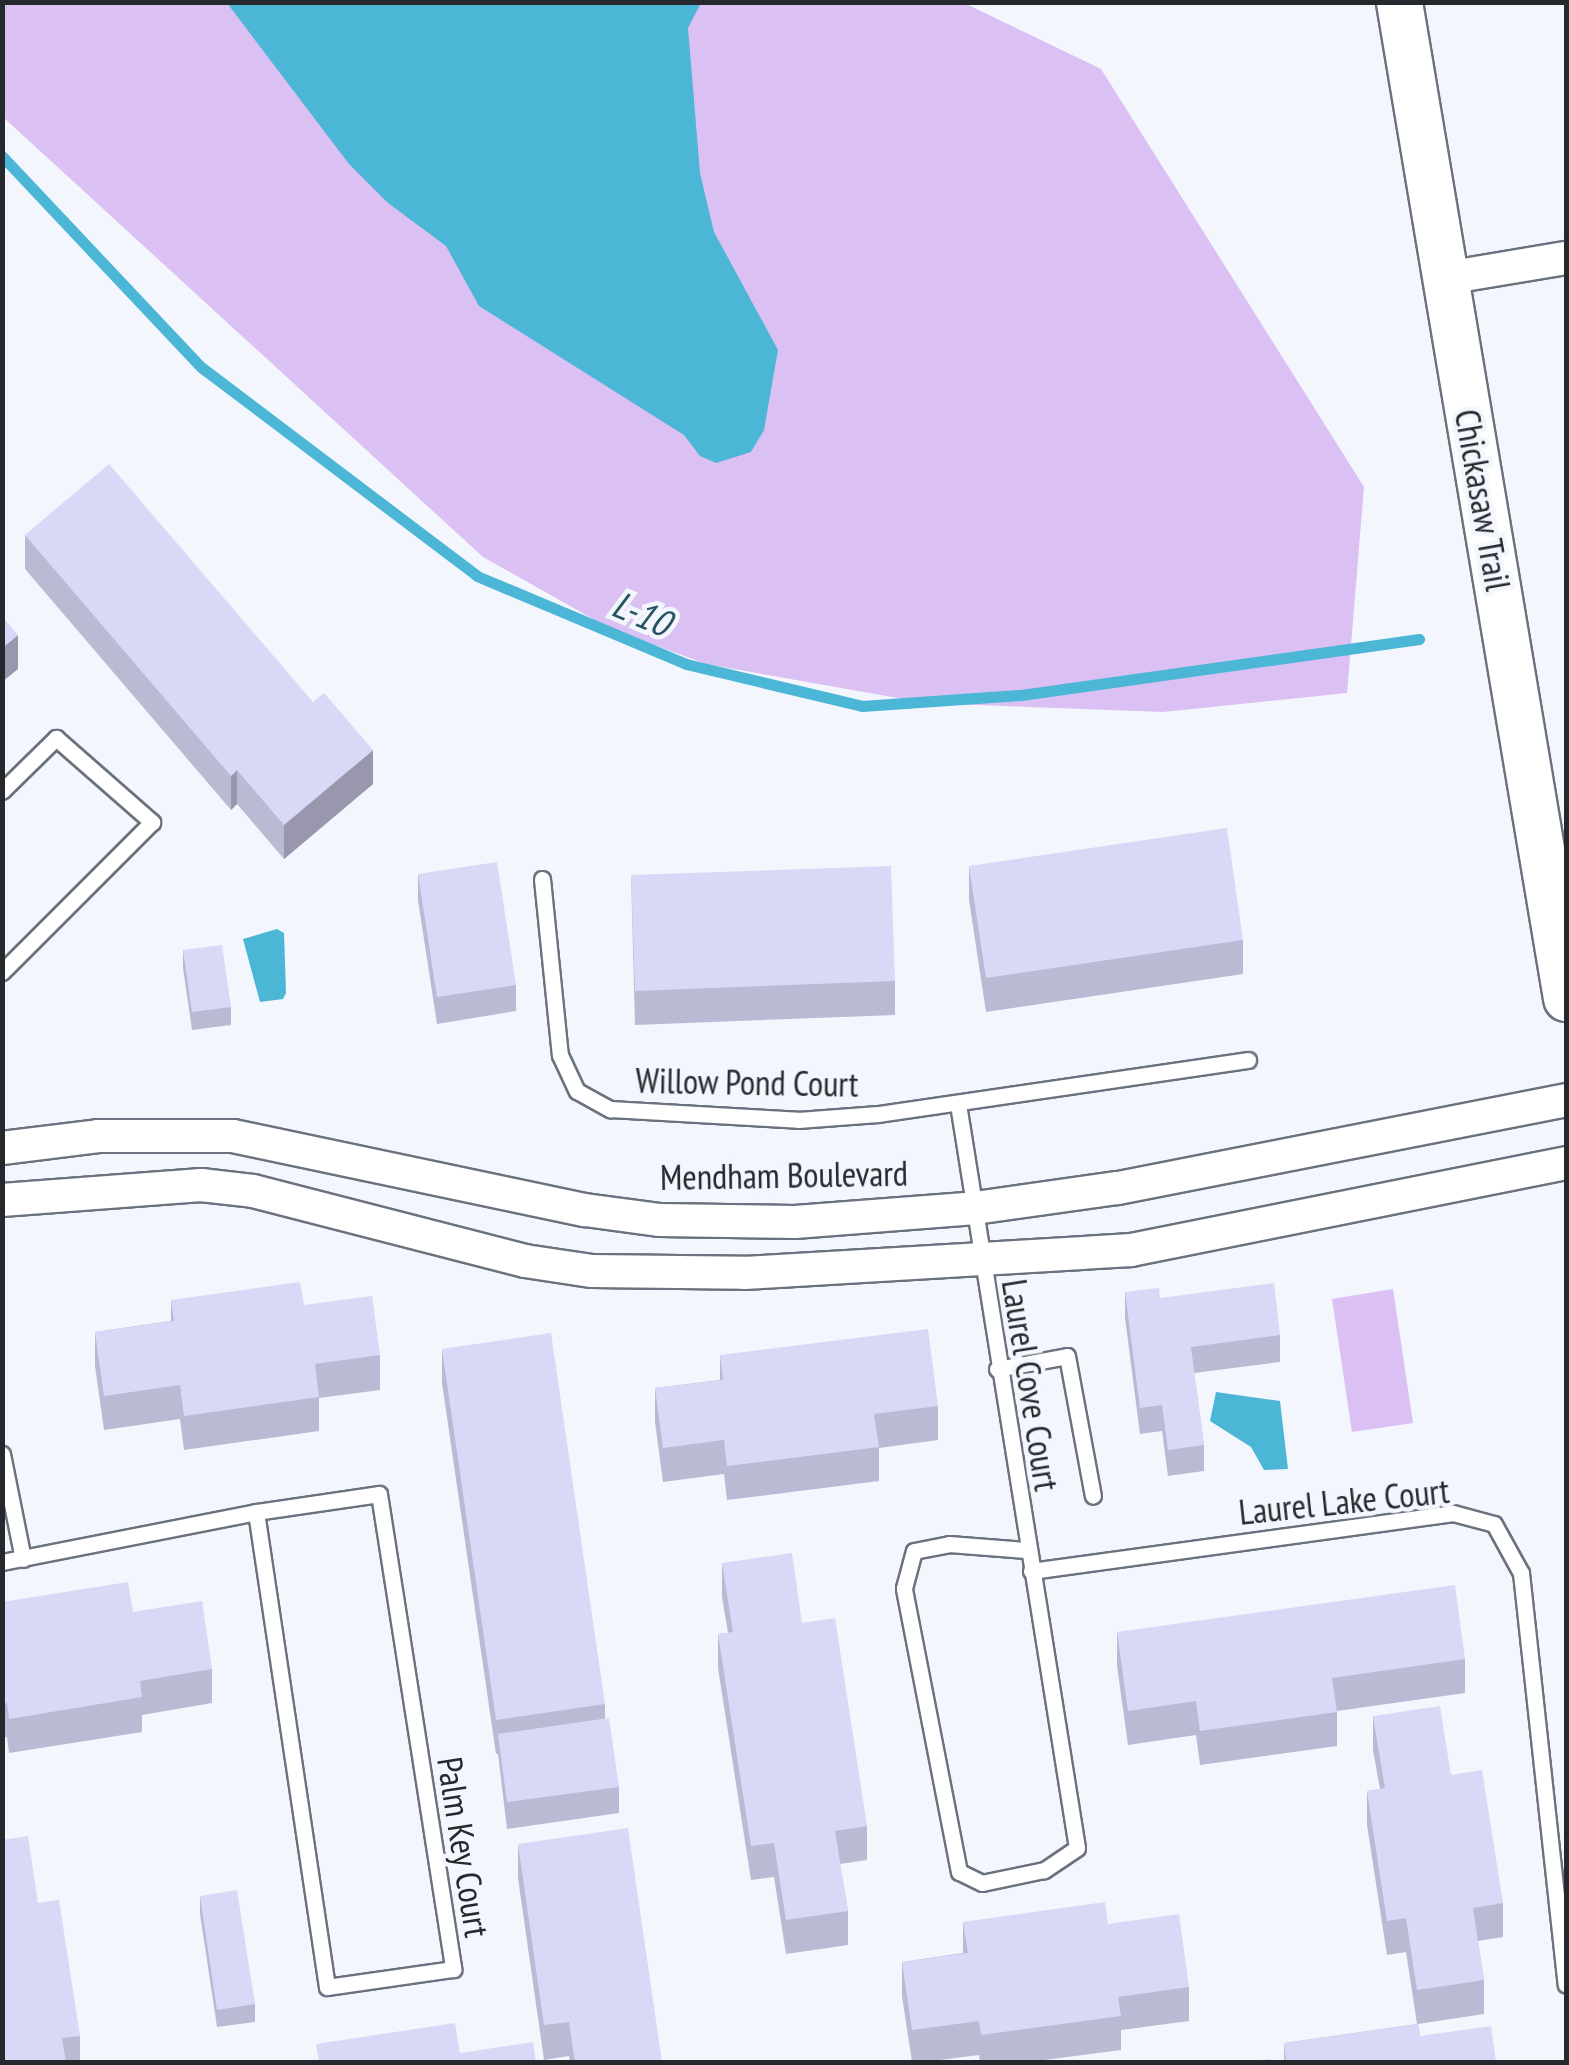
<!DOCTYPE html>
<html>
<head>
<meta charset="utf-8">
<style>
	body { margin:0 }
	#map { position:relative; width:1569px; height:2065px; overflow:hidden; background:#f3f6fc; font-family:"PT Sans Narrow",sans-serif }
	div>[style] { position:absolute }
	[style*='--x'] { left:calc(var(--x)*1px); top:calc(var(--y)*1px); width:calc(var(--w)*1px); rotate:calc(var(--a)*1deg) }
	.green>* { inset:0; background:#dbc0f3 }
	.water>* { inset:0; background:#4bb6d6 }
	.stream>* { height:11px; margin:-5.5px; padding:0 5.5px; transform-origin:5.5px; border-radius:5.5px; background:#4bb6d6 }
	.roads { filter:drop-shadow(2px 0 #6b727f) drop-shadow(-2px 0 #6b727f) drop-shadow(0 2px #6b727f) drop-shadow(0 -2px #6b727f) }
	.lane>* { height:15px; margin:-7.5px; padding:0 7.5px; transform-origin:7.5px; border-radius:7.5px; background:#fff }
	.street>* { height:32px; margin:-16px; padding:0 16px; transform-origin:16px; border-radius:16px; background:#fff }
	.secondary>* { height:45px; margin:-22.5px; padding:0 22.5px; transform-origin:22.5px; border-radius:22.5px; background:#fff }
	.wall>* { inset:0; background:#bbbad4 }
	.shaded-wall>* { inset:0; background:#9897ad }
	.building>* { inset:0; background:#d9d8f7 }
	span { translate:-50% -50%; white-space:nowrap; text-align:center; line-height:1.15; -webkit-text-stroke:9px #f3f6fc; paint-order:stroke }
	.street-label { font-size:35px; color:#25282d }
	.water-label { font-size:38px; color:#275462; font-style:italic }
	.frame { position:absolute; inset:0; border:5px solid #25282d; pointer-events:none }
</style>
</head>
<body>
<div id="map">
	<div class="green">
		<i style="clip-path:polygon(2px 3px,964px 3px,1101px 69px,1364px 487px,1347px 693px,1163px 712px,926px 703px,706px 664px,609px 628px,483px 557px,3px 117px)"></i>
		<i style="clip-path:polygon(1393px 1289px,1413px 1423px,1352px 1432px,1332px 1299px)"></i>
	</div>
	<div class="water">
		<i style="clip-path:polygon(227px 3px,701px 3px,688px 28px,700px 173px,714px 232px,778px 350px,764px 430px,751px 452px,716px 463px,700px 456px,684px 435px,479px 306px,446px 246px,388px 203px,349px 164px)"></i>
		<i style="clip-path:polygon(277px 929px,284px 933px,286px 993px,283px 999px,260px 1002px,243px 939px)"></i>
		<i style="clip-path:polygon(1216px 1392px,1280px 1401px,1288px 1469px,1264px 1470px,1251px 1447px,1210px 1421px)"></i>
	</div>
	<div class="stream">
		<i style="--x:2;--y:156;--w:290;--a:46.7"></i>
		<i style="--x:201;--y:367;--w:346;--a:37.1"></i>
		<i style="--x:477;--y:576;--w:227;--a:22.8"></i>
		<i style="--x:686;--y:664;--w:181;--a:13.4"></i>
		<i style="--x:862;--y:706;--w:159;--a:-4"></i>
		<i style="--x:1021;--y:695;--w:402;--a:-8"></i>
	</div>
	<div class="roads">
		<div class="lane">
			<i style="--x:2;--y:791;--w:76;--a:-44.5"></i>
			<i style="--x:56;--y:738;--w:128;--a:41.2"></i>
			<i style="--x:152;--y:822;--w:212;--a:135"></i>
			<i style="--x:542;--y:879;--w:177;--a:84.2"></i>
			<i style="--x:560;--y:1055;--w:40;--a:65"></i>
			<i style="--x:577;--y:1091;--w:38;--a:29"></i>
			<i style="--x:610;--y:1109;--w:188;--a:3.3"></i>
			<i style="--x:798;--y:1120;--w:80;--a:-4.3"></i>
			<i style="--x:878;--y:1114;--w:374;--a:-8.3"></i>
			<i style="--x:958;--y:1104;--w:753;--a:80.91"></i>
			<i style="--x:1077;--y:1848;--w:40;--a:146"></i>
			<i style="--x:1044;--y:1870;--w:63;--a:168.2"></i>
			<i style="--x:982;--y:1883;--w:25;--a:-154"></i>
			<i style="--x:959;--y:1872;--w:289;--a:-101"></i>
			<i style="--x:904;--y:1588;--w:38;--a:-75"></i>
			<i style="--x:914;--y:1551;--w:36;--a:-11"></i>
			<i style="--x:949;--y:1544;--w:77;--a:4.5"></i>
			<i style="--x:997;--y:1369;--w:71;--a:-10.5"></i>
			<i style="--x:1067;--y:1356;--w:142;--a:79.5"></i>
			<i style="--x:2;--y:1454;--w:107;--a:78.7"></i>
			<i style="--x:2;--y:1562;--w:259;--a:-11.1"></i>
			<i style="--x:256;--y:1512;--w:124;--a:-8.3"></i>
			<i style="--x:379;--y:1494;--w:481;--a:81.1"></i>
			<i style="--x:453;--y:1969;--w:127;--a:171.9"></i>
			<i style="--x:327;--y:1987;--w:480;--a:-98.5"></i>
			<i style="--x:1031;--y:1571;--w:426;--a:-7.8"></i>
			<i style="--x:1453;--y:1513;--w:42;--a:15"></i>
			<i style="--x:1494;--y:1524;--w:56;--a:61.1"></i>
			<i style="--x:1521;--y:1573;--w:414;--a:83.8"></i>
		</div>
		<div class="street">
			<i style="--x:1446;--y:278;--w:122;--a:-9.5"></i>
			<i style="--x:2;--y:1148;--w:97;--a:-7.1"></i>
			<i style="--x:98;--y:1136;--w:135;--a:0"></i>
			<i style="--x:233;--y:1136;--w:360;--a:11.9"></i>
			<i style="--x:585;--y:1210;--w:76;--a:7.6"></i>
			<i style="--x:660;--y:1220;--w:135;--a:0.8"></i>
			<i style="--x:795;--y:1222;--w:181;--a:-4.4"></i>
			<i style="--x:975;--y:1208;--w:144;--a:-8"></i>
			<i style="--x:1118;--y:1188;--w:457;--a:-11.1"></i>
			<i style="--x:2;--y:1200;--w:200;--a:-4.3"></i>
			<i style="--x:201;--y:1185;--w:52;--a:6.6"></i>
			<i style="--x:253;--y:1191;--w:281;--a:14.4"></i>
			<i style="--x:525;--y:1261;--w:68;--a:8.5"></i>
			<i style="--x:592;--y:1271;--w:153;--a:0.7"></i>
			<i style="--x:745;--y:1273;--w:387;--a:-3.4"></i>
			<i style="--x:1131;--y:1250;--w:444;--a:-11.3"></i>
		</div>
		<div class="secondary">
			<i style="--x:1399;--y:2;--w:1010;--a:80.48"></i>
		</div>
	</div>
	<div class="wall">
		<i style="clip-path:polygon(25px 535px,373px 784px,284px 859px,237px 804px,231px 810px,25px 569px)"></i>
		<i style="clip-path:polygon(969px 866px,1243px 940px,1243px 974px,986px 1012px,969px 900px)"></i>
		<i style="clip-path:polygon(418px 874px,516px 985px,516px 1011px,437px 1024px,418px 900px)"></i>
		<i style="clip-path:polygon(631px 875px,895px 981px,895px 1015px,635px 1025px)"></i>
		<i style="clip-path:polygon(183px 950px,231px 1007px,231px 1025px,192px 1030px,183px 968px)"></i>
		<i style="clip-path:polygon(1125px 1292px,1160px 1298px,1280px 1335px,1280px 1362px,1194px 1373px,1204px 1445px,1204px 1471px,1168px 1476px,1162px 1431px,1140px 1434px,1125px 1318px)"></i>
		<i style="clip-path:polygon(171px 1300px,304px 1305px,380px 1355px,380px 1390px,319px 1398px,319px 1431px,184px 1450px,180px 1419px,104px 1430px,95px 1366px,95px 1332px,171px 1321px)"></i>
		<i style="clip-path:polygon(442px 1349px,605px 1704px,605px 1719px,619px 1787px,619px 1813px,507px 1829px,498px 1754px,496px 1754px,442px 1383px)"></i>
		<i style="clip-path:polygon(720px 1355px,938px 1406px,938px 1440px,879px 1448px,879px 1481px,727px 1500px,724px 1474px,663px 1482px,655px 1422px,655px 1388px,720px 1380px)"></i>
		<i style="clip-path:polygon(722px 1563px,802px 1623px,867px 1826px,867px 1860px,840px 1864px,848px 1911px,848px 1945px,786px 1954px,774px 1877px,751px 1880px,718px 1668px,718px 1634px,728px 1633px,722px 1597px)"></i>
		<i style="clip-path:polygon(2px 1602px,133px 1612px,212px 1669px,212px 1703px,142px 1715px,142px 1732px,9px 1753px,7px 1737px,2px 1738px)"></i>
		<i style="clip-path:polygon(1117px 1632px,1465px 1659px,1465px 1693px,1337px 1711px,1337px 1746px,1200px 1765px,1196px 1735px,1128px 1745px,1117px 1666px)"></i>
		<i style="clip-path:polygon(1373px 1716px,1451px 1775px,1503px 1903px,1503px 1937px,1478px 1941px,1484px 1980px,1484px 2014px,1418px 2024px,1420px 2036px,1496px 2062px,1284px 2062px,1284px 2043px,1417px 2024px,1406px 1952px,1387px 1955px,1367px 1825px,1367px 1791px,1380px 1789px,1373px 1750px)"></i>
		<i style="clip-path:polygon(518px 1844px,662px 2062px,570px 2062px,569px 2056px,544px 2060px,518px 1878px)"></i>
		<i style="clip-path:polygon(200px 1896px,255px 2004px,255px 2022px,217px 2027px,200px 1914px)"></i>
		<i style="clip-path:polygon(38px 1903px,80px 2036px,80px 2062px,2px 2062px)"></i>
		<i style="clip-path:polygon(963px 1922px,1108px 1924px,1189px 1987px,1189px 2021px,1121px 2030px,1121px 2050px,1029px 2062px,980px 2062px,979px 2055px,924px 2062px,912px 2062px,902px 1996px,902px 1962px,963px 1953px)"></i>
	</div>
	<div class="shaded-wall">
		<i style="clip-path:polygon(18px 635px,18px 669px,2px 682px,2px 648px)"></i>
		<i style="clip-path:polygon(373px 750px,373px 784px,284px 859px,284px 825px)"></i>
		<i style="clip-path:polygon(237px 770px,237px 804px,231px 810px,231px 776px)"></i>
	</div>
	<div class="building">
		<i style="clip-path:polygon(109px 464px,313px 702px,324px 693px,373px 750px,284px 825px,237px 770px,231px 776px,25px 535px)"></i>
		<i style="clip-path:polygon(2px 616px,18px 635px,2px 648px)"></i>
		<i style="clip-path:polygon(1227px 828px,1243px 940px,986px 978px,969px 866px)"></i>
		<i style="clip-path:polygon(497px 862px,516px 985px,437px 997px,418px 874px)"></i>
		<i style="clip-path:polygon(891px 866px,895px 981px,635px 991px,631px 875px)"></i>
		<i style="clip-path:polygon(222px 945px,231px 1007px,192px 1012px,183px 950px)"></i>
		<i style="clip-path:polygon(300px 1282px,304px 1305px,372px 1296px,380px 1355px,315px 1364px,319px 1397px,184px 1416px,180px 1385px,104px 1396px,95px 1332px,174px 1321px,171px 1300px)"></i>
		<i style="clip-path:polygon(1274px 1283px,1280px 1335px,1191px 1347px,1204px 1445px,1168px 1450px,1162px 1405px,1140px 1408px,1125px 1292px,1159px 1288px,1160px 1298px)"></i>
		<i style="clip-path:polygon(928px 1329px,938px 1406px,874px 1414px,879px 1447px,727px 1466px,724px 1440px,663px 1448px,655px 1388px,723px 1380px,720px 1355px)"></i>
		<i style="clip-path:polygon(551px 1333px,605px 1704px,496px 1720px,442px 1349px)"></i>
		<i style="clip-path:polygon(792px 1553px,802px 1623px,835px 1618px,867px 1826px,835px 1831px,848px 1911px,786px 1920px,774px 1843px,751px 1846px,718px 1634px,733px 1632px,722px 1563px)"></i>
		<i style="clip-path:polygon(128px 1582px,133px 1612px,202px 1601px,212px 1669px,140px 1681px,142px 1697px,9px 1719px,7px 1703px,2px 1704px,2px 1602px)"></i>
		<i style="clip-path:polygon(1455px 1585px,1465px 1659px,1332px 1678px,1337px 1712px,1200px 1731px,1196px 1701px,1128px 1711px,1117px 1632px)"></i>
		<i style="clip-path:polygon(1440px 1706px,1451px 1775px,1482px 1770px,1503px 1903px,1473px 1908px,1484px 1980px,1417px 1990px,1406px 1918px,1387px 1921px,1367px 1791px,1385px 1788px,1373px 1716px)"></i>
		<i style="clip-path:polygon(609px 1718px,619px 1787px,507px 1802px,498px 1734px)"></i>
		<i style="clip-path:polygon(628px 1828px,662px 2062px,575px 2062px,569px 2022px,544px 2025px,518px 1844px)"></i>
		<i style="clip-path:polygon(28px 1836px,38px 1903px,59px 1900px,80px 2036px,62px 2038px,66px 2062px,2px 2062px,2px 1840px)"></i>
		<i style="clip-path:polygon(237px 1890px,255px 2004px,217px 2010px,200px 1896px)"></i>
		<i style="clip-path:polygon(1105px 1902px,1108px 1924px,1179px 1914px,1189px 1987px,1118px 1997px,1121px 2016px,981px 2035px,979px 2021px,912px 2030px,902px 1962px,968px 1953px,963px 1922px)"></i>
		<i style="clip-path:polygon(455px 2023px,460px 2053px,533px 2042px,536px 2062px,319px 2062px,316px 2044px)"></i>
		<i style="clip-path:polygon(1418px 2024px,1420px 2036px,1491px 2026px,1496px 2062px,1286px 2062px,1284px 2043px)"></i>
		<i style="clip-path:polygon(1270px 2059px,1271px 2062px,1246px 2062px)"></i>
	</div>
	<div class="street-label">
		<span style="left:1483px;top:500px;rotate:80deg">Chickasaw Trail</span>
		<span style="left:747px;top:1082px;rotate:1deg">Willow Pond Court</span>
		<span style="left:784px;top:1175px;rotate:-1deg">Mendham Boulevard</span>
		<span style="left:1031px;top:1385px;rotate:81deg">Laurel Cove Court</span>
		<span style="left:1344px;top:1501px;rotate:-6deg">Laurel Lake Court</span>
		<span style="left:464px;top:1847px;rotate:81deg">Palm Key Court</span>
	</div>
	<div class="water-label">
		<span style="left:642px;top:613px;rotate:23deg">L-10</span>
	</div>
	<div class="frame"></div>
</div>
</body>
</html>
